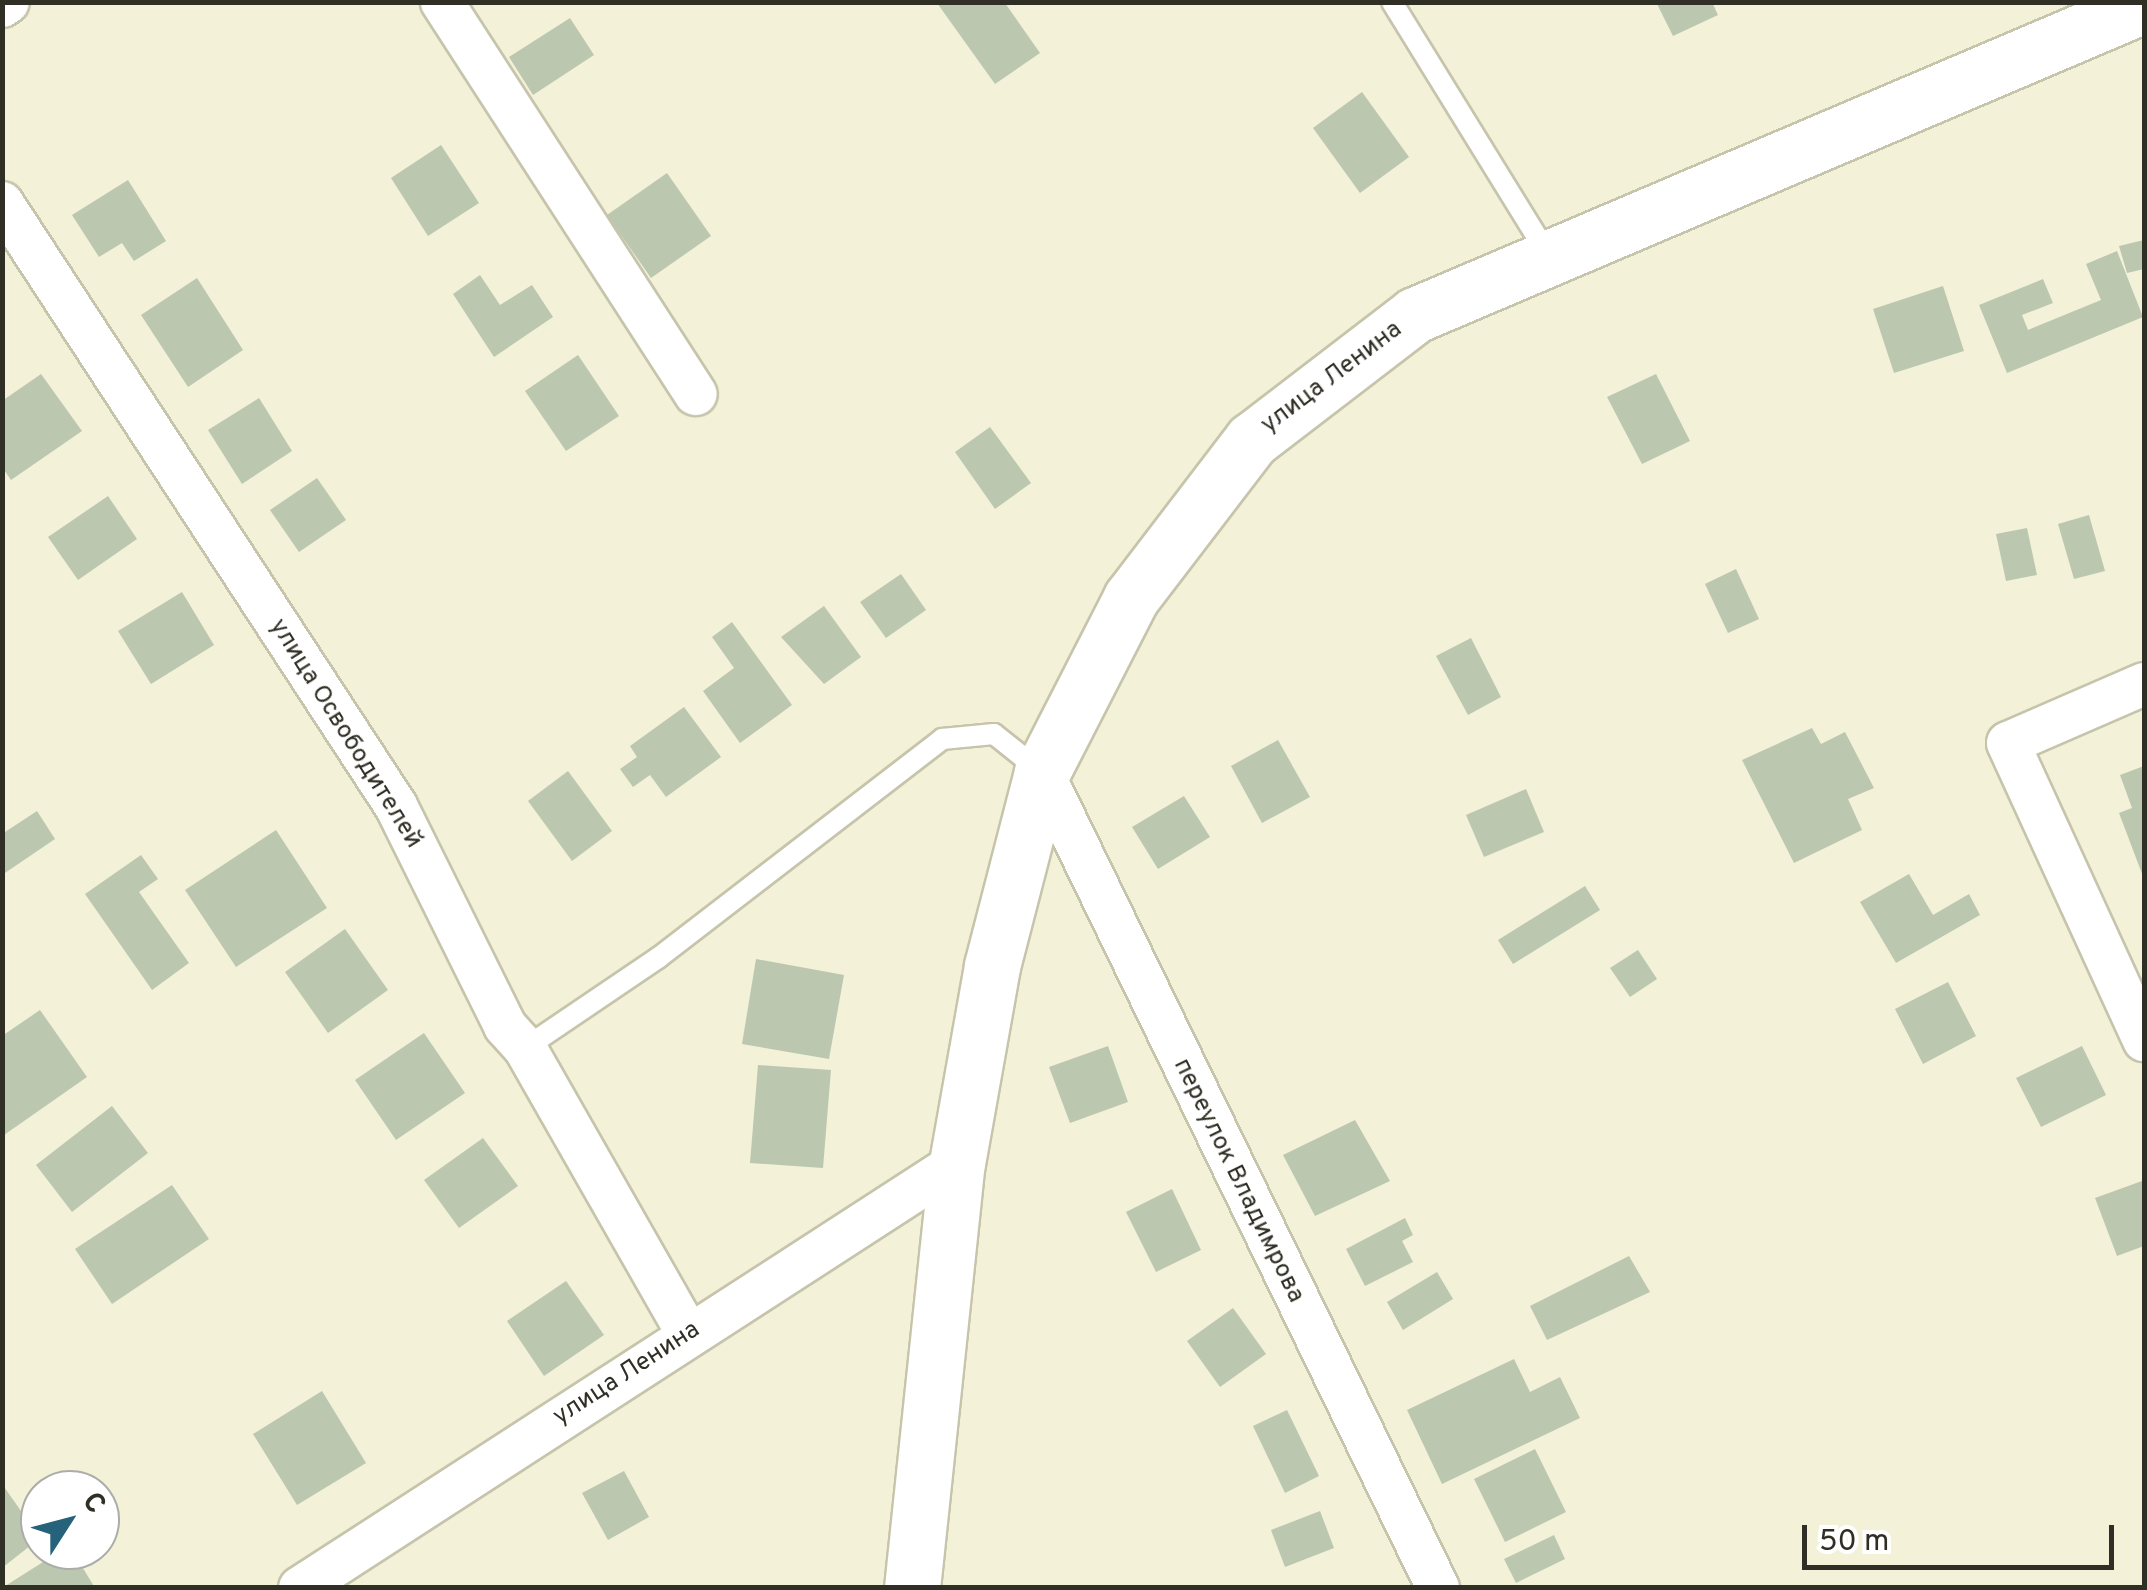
<!DOCTYPE html>
<html>
<head>
<meta charset="utf-8">
<style>
	body { margin:0 }
	#map { position:relative; width:2147px; height:1590px; overflow:hidden; background:#f3f1d8; font-family:Overpass,sans-serif }
	div>[style] { position:absolute }
	[style*='--x'] { left:calc(var(--x)*1px); top:calc(var(--y)*1px); width:calc(var(--w)*1px); rotate:calc(var(--a)*1deg) }
	.building>* { inset:0; background:#bcc7b0 }
	.roads { filter:drop-shadow(2px 0 #c6c4ab) drop-shadow(-2px 0 #c6c4ab) drop-shadow(0 2px #c6c4ab) drop-shadow(0 -2px #c6c4ab) }
	.lane>* { height:20px; margin:-10px; padding:0 10px; transform-origin:10px; border-radius:10px; background:#fff }
	.street>* { height:42px; margin:-21px; padding:0 21px; transform-origin:21px; border-radius:21px; background:#fff }
	.secondary>* { height:55px; margin:-27.5px; padding:0 27.5px; transform-origin:27.5px; border-radius:27.5px; background:#fff }
	span { translate:-50% -50%; white-space:nowrap; text-align:center; line-height:1.15; -webkit-text-stroke:8px #fff; paint-order:stroke }
	.street-label { font-size:25px; color:#302f25 }
	.frame { position:absolute; inset:0; border:5px solid #302f25; pointer-events:none }
	.north { position:absolute; left:20px; top:1470px; width:100px; height:100px; box-sizing:border-box; background:#fff; border:2px solid #acaca8; border-radius:50%; rotate:54deg; font-size:28px; font-weight:700; line-height:40px; text-align:center; color:#302f25 }
	.north::after { content:''; display:block; margin:auto; width:35px; height:45px; background:#26637a; clip-path:polygon(50% 0,100% 100%,50% 72%,0 100%) }
	.scale { position:absolute; left:1802px; top:1525px; width:312px; height:45px; box-sizing:border-box; border:5px solid #302f25; border-top:0; padding-left:12px; font-size:30px; line-height:35px; white-space:nowrap; color:#302f25; -webkit-text-stroke:8px #fff; paint-order:stroke }
</style>
</head>
<body>
<div id="map">
	<div class="building">
		<i style="clip-path:polygon(1656px 2px,1712px 2px,1718px 15px,1673px 36px)"></i>
		<i style="clip-path:polygon(937px 3px,1005px 3px,1040px 53px,995px 84px)"></i>
		<i style="clip-path:polygon(570px 18px,594px 55px,533px 95px,509px 57px)"></i>
		<i style="clip-path:polygon(1362px 92px,1409px 157px,1360px 193px,1313px 128px)"></i>
		<i style="clip-path:polygon(441px 145px,479px 203px,428px 236px,391px 178px)"></i>
		<i style="clip-path:polygon(667px 173px,711px 236px,651px 278px,607px 215px)"></i>
		<i style="clip-path:polygon(128px 180px,166px 241px,134px 261px,122px 243px,99px 257px,72px 215px)"></i>
		<i style="clip-path:polygon(2144px 240px,2144px 269px,2127px 273px,2119px 246px)"></i>
		<i style="clip-path:polygon(2117px 251px,2143px 317px,2007px 373px,1979px 305px,2043px 279px,2053px 303px,2022px 315px,2028px 330px,2101px 300px,2086px 264px)"></i>
		<i style="clip-path:polygon(480px 275px,500px 305px,532px 285px,553px 317px,494px 357px,453px 294px)"></i>
		<i style="clip-path:polygon(197px 278px,243px 350px,188px 387px,141px 315px)"></i>
		<i style="clip-path:polygon(1943px 286px,1964px 351px,1894px 373px,1873px 309px)"></i>
		<i style="clip-path:polygon(578px 355px,619px 416px,566px 451px,525px 391px)"></i>
		<i style="clip-path:polygon(41px 374px,82px 431px,11px 480px,2px 467px,2px 401px)"></i>
		<i style="clip-path:polygon(1656px 374px,1690px 441px,1642px 464px,1607px 397px)"></i>
		<i style="clip-path:polygon(259px 398px,292px 451px,242px 484px,208px 430px)"></i>
		<i style="clip-path:polygon(990px 427px,1031px 483px,995px 509px,955px 452px)"></i>
		<i style="clip-path:polygon(317px 478px,346px 520px,299px 552px,270px 510px)"></i>
		<i style="clip-path:polygon(108px 496px,137px 539px,78px 580px,48px 537px)"></i>
		<i style="clip-path:polygon(2089px 515px,2105px 571px,2074px 579px,2058px 524px)"></i>
		<i style="clip-path:polygon(2027px 528px,2037px 575px,2006px 581px,1996px 534px)"></i>
		<i style="clip-path:polygon(1736px 569px,1759px 619px,1728px 633px,1705px 584px)"></i>
		<i style="clip-path:polygon(901px 574px,926px 610px,886px 638px,860px 602px)"></i>
		<i style="clip-path:polygon(182px 592px,214px 645px,151px 684px,118px 631px)"></i>
		<i style="clip-path:polygon(824px 606px,861px 657px,824px 684px,781px 637px)"></i>
		<i style="clip-path:polygon(732px 622px,792px 705px,740px 743px,703px 691px,734px 668px,712px 637px)"></i>
		<i style="clip-path:polygon(1471px 638px,1501px 697px,1468px 715px,1436px 656px)"></i>
		<i style="clip-path:polygon(684px 707px,721px 757px,666px 797px,650px 775px,633px 787px,620px 769px,637px 757px,630px 746px)"></i>
		<i style="clip-path:polygon(1812px 728px,1821px 744px,1845px 732px,1874px 788px,1848px 799px,1862px 830px,1794px 863px,1742px 760px)"></i>
		<i style="clip-path:polygon(1278px 740px,1310px 797px,1262px 823px,1231px 766px)"></i>
		<i style="clip-path:polygon(2144px 766px,2144px 879px,2119px 813px,2132px 808px,2120px 775px)"></i>
		<i style="clip-path:polygon(568px 771px,612px 831px,572px 861px,528px 801px)"></i>
		<i style="clip-path:polygon(1526px 789px,1544px 832px,1484px 857px,1466px 815px)"></i>
		<i style="clip-path:polygon(1184px 796px,1210px 837px,1158px 869px,1132px 827px)"></i>
		<i style="clip-path:polygon(37px 811px,55px 839px,2px 875px,2px 834px)"></i>
		<i style="clip-path:polygon(276px 830px,327px 908px,236px 967px,185px 890px)"></i>
		<i style="clip-path:polygon(141px 855px,158px 879px,139px 892px,189px 963px,152px 990px,85px 894px)"></i>
		<i style="clip-path:polygon(1909px 874px,1933px 915px,1969px 894px,1980px 915px,1896px 963px,1860px 902px)"></i>
		<i style="clip-path:polygon(1585px 886px,1600px 910px,1513px 964px,1498px 940px)"></i>
		<i style="clip-path:polygon(345px 929px,388px 990px,328px 1033px,285px 972px)"></i>
		<i style="clip-path:polygon(1638px 950px,1657px 979px,1630px 997px,1610px 968px)"></i>
		<i style="clip-path:polygon(756px 959px,844px 975px,829px 1059px,742px 1044px)"></i>
		<i style="clip-path:polygon(1948px 982px,1976px 1036px,1923px 1064px,1895px 1009px)"></i>
		<i style="clip-path:polygon(40px 1010px,87px 1077px,4px 1135px,2px 1036px)"></i>
		<i style="clip-path:polygon(424px 1033px,465px 1093px,396px 1140px,355px 1080px)"></i>
		<i style="clip-path:polygon(1108px 1046px,1128px 1102px,1070px 1123px,1049px 1067px)"></i>
		<i style="clip-path:polygon(2082px 1046px,2106px 1095px,2041px 1127px,2016px 1078px)"></i>
		<i style="clip-path:polygon(758px 1065px,831px 1070px,823px 1168px,750px 1163px)"></i>
		<i style="clip-path:polygon(112px 1106px,148px 1153px,72px 1212px,36px 1165px)"></i>
		<i style="clip-path:polygon(1355px 1120px,1390px 1181px,1315px 1216px,1283px 1155px)"></i>
		<i style="clip-path:polygon(483px 1138px,518px 1186px,459px 1228px,424px 1180px)"></i>
		<i style="clip-path:polygon(2142px 1181px,2144px 1246px,2117px 1256px,2095px 1198px)"></i>
		<i style="clip-path:polygon(172px 1185px,209px 1239px,112px 1304px,75px 1249px)"></i>
		<i style="clip-path:polygon(1172px 1189px,1201px 1250px,1156px 1272px,1126px 1212px)"></i>
		<i style="clip-path:polygon(1405px 1218px,1413px 1235px,1402px 1241px,1413px 1262px,1365px 1286px,1346px 1249px)"></i>
		<i style="clip-path:polygon(1629px 1256px,1650px 1292px,1547px 1340px,1530px 1306px)"></i>
		<i style="clip-path:polygon(1437px 1272px,1453px 1299px,1403px 1330px,1387px 1302px)"></i>
		<i style="clip-path:polygon(566px 1281px,604px 1335px,544px 1376px,507px 1321px)"></i>
		<i style="clip-path:polygon(1233px 1308px,1266px 1354px,1220px 1387px,1187px 1341px)"></i>
		<i style="clip-path:polygon(1514px 1359px,1530px 1392px,1560px 1377px,1580px 1418px,1442px 1484px,1407px 1410px)"></i>
		<i style="clip-path:polygon(322px 1391px,366px 1463px,297px 1505px,253px 1434px)"></i>
		<i style="clip-path:polygon(1287px 1410px,1319px 1476px,1285px 1493px,1253px 1426px)"></i>
		<i style="clip-path:polygon(1535px 1449px,1566px 1512px,1505px 1542px,1474px 1479px)"></i>
		<i style="clip-path:polygon(624px 1471px,649px 1517px,608px 1540px,582px 1493px)"></i>
		<i style="clip-path:polygon(2px 1484px,40px 1538px,2px 1568px)"></i>
		<i style="clip-path:polygon(1320px 1511px,1334px 1548px,1285px 1567px,1271px 1530px)"></i>
		<i style="clip-path:polygon(1554px 1535px,1565px 1559px,1516px 1583px,1504px 1559px)"></i>
		<i style="clip-path:polygon(62px 1550px,72px 1550px,95px 1588px,2px 1588px)"></i>
	</div>
	<div class="roads">
		<div class="lane">
			<i style="--x:1392;--y:2;--w:299;--a:58.3"></i>
			<i style="--x:525;--y:1048;--w:161;--a:-34.1"></i>
			<i style="--x:658;--y:958;--w:359;--a:-37.6"></i>
			<i style="--x:942;--y:739;--w:52;--a:-5.5"></i>
			<i style="--x:994;--y:734;--w:56;--a:38.5"></i>
		</div>
		<div class="street">
			<i style="--x:442;--y:2;--w:467;--a:57.1"></i>
			<i style="--x:2;--y:6;--w:7;--a:-34"></i>
			<i style="--x:2;--y:203;--w:720;--a:56.84"></i>
			<i style="--x:396;--y:806;--w:246;--a:63.6"></i>
			<i style="--x:505;--y:1026;--w:30;--a:48"></i>
			<i style="--x:525;--y:1048;--w:329;--a:60.3"></i>
			<i style="--x:2144;--y:684;--w:148;--a:156.5"></i>
			<i style="--x:2008;--y:743;--w:327;--a:65.4"></i>
			<i style="--x:1042;--y:772;--w:907;--a:64.11"></i>
			<i style="--x:300;--y:1588;--w:782;--a:-32.9"></i>
		</div>
		<div class="secondary">
			<i style="--x:912;--y:1588;--w:427;--a:-84"></i>
			<i style="--x:957;--y:1163;--w:200;--a:-79.9"></i>
			<i style="--x:992;--y:966;--w:200;--a:-75.5"></i>
			<i style="--x:1042;--y:772;--w:195;--a:-62.9"></i>
			<i style="--x:1131;--y:598;--w:199;--a:-52.6"></i>
			<i style="--x:1252;--y:440;--w:205;--a:-37.5"></i>
			<i style="--x:1415;--y:315;--w:792;--a:-23.04"></i>
		</div>
	</div>
	<div class="street-label">
		<span style="left:1332px;top:378px;rotate:-37deg">улица Ленина</span>
		<span style="left:345px;top:734px;rotate:58deg">улица Освободителей</span>
		<span style="left:1238px;top:1181px;rotate:64deg">переулок Владимрова</span>
		<span style="left:627px;top:1374px;rotate:-33deg">улица Ленина</span>
	</div>
	<div class="frame"></div>
	<div class="north">С</div>
	<div class="scale">50 m</div>
</div>
</body>
</html>
